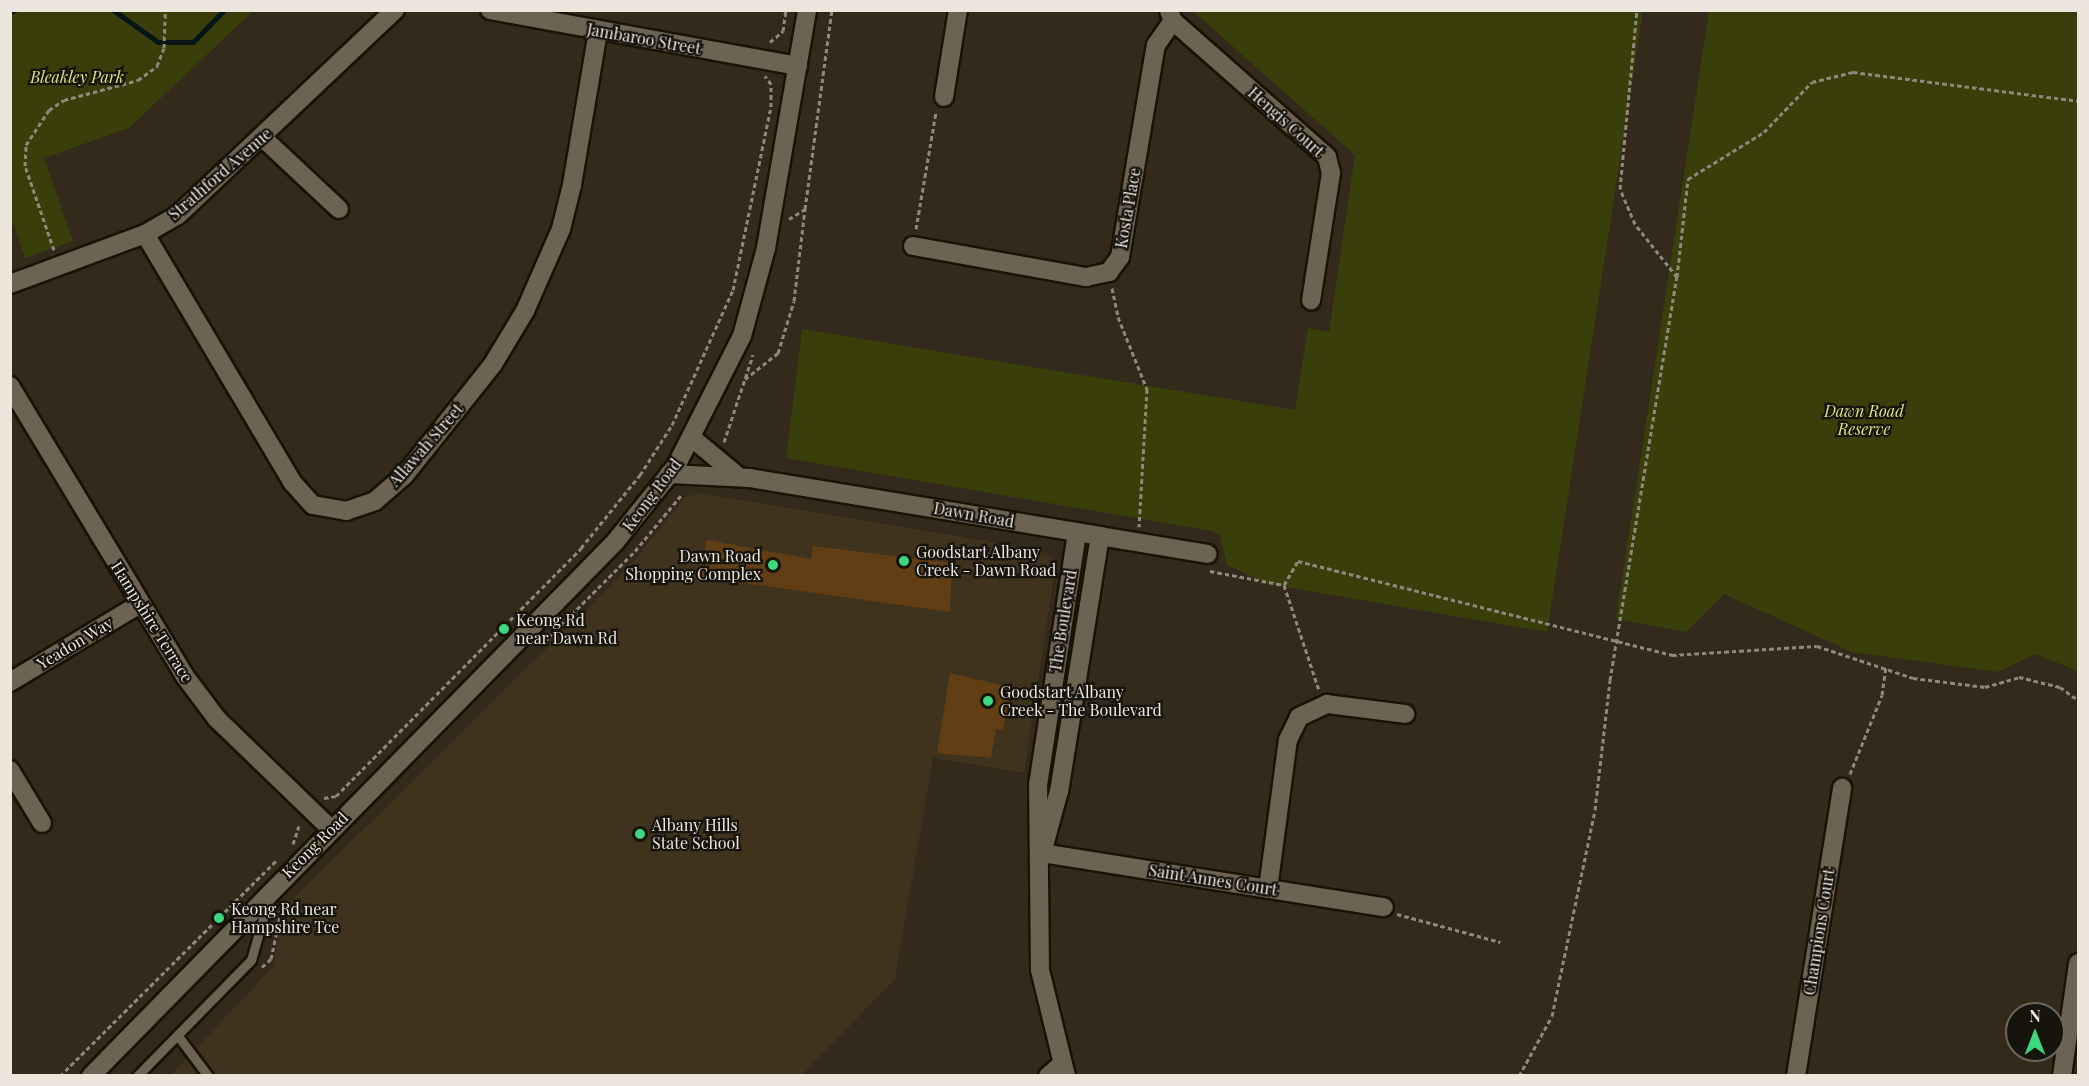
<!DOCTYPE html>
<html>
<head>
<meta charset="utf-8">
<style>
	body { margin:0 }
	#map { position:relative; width:2089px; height:1086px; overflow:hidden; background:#332a1b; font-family:"Playfair Display",serif }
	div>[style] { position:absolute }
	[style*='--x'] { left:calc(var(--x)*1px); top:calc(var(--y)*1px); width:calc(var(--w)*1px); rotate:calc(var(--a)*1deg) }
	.built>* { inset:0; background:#3f331e }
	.green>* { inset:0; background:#3a3e0a }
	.stream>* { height:5px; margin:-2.5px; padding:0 2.5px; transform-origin:2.5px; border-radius:2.5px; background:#081516 }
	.building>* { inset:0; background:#623e14 }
	.path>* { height:3px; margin-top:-1.5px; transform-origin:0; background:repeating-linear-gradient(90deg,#90887c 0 4.5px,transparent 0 7.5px) }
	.roads { filter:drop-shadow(2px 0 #1a1205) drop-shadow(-2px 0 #1a1205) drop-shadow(0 2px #1a1205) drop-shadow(0 -2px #1a1205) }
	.lane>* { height:9px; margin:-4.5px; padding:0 4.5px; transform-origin:4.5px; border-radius:4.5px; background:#6d6353 }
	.street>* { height:18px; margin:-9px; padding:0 9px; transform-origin:9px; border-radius:9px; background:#6d6353 }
	.secondary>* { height:18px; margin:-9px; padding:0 9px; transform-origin:9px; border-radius:9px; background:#6d6353 }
	.dots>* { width:16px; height:16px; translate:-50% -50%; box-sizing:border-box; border:3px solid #17130d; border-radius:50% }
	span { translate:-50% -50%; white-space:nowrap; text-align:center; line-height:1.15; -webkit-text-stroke:4.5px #17130d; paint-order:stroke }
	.street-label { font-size:16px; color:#ece6dd }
	.park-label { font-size:16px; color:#dbe683; font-style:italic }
	.poi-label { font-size:16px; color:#ece6dd }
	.left { translate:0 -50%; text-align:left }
	.right { translate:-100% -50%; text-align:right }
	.frame { position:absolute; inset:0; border:12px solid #ece6dd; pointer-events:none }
	.north { position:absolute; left:2005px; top:1002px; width:60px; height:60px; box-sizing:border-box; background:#17130d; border:2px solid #6c6760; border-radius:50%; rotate:0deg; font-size:16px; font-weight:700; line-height:24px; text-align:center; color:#ece6dd }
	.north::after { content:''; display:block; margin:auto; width:21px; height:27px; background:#3dd77e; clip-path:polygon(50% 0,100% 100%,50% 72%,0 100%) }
</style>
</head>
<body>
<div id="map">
	<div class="built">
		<i style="clip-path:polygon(702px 493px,1043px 551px,1052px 558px,1055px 570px,1024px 773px,933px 758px,895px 979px,802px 1075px,170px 1076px,273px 967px,283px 909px,631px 565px,685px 497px)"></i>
	</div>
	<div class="green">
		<i style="clip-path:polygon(10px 11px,253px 11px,129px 128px,44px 158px,73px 241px,25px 258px,11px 217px)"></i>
		<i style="clip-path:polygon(1193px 11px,1643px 11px,1547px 632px,1268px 584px,1227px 565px,1220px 535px,1212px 531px,786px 458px,802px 329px,1295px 410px,1308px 328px,1329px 332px,1355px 155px)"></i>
		<i style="clip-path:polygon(1709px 11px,2078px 11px,2078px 671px,2035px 654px,1998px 672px,1852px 652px,1724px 594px,1686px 632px,1616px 619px)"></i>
	</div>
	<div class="stream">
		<i style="--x:113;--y:10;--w:55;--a:35.4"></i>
		<i style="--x:158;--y:42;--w:35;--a:0"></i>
		<i style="--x:193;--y:42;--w:45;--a:-45.9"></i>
		<i style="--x:10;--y:12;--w:5;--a:-22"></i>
	</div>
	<div class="building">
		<i style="clip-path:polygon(707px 540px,811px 559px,813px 546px,952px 563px,950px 612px,701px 577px)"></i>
		<i style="clip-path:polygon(950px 673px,1010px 687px,1003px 730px,996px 729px,991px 758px,937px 753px)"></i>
	</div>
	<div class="path">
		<i style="--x:770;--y:42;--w:17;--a:-40"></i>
		<i style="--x:783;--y:31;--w:21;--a:-82"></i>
		<i style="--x:789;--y:219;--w:19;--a:-32"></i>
		<i style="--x:805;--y:209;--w:201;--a:-82.3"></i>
		<i style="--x:916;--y:229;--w:119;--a:-80.3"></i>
		<i style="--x:54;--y:250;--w:89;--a:-109"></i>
		<i style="--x:25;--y:166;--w:21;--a:-87"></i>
		<i style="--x:26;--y:145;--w:42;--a:-56.7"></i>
		<i style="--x:49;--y:110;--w:18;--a:-34"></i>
		<i style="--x:64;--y:100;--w:77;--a:-15.1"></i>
		<i style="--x:138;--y:80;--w:24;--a:-36"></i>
		<i style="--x:157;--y:66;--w:19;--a:-69"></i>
		<i style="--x:164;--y:48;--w:38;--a:-88"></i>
		<i style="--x:1677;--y:277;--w:99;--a:-83.6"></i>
		<i style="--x:1688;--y:179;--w:89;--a:-31.7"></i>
		<i style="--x:1764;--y:132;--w:69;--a:-46.2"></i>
		<i style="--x:1812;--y:82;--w:42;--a:-13.7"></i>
		<i style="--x:1853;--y:72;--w:227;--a:7.3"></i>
		<i style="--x:1112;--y:288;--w:30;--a:78"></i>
		<i style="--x:1118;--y:317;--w:78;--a:68.1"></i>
		<i style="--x:1147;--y:389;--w:138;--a:93.3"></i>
		<i style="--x:745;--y:379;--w:42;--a:-38.2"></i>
		<i style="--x:778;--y:353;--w:54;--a:-72.9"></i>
		<i style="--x:794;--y:301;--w:93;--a:-83.2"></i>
		<i style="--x:724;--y:442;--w:92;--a:-71.6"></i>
		<i style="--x:1210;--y:571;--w:75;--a:10.7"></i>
		<i style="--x:1284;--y:585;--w:111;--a:71.6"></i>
		<i style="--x:1284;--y:585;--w:28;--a:-60"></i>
		<i style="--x:1298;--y:561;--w:386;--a:14.1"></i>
		<i style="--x:1672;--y:655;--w:145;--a:-3.6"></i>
		<i style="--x:1817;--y:646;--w:101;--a:18.4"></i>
		<i style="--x:1913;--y:678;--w:73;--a:7.1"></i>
		<i style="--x:1985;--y:687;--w:35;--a:-16"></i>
		<i style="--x:2019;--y:677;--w:42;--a:13.7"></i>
		<i style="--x:2060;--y:687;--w:22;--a:36"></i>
		<i style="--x:545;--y:641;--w:127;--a:-45"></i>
		<i style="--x:635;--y:551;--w:75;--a:-50.4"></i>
		<i style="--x:1850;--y:774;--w:85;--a:-67.9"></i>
		<i style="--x:1882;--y:695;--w:27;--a:-82"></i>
		<i style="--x:324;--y:798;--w:12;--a:-9"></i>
		<i style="--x:336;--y:796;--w:349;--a:-45.3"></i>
		<i style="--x:581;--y:548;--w:94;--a:-51.1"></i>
		<i style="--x:640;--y:475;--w:59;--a:-57.4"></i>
		<i style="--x:672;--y:425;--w:148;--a:-65.7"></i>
		<i style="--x:733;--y:290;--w:187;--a:-78.3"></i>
		<i style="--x:771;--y:107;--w:23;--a:-90"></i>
		<i style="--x:771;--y:84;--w:10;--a:-127"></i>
		<i style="--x:293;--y:844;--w:19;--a:-72"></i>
		<i style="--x:1397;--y:914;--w:107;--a:15.2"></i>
		<i style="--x:262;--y:967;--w:12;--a:-42"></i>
		<i style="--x:271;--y:959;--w:53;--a:-78.1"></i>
		<i style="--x:60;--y:1076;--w:305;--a:-44.9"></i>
		<i style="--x:1519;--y:1076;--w:68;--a:-61.2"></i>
		<i style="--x:1552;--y:1016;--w:210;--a:-78.2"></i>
		<i style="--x:1595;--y:810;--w:131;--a:-83.4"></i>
		<i style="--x:1610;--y:680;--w:409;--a:-80.6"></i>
		<i style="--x:1677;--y:277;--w:68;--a:-128.4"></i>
		<i style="--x:1635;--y:224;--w:38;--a:-113"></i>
		<i style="--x:1620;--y:189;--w:180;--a:-84.6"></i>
	</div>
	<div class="roads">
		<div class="lane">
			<i style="--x:178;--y:1036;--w:50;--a:53.1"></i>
			<i style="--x:137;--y:1076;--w:163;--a:-45.5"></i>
			<i style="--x:251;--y:960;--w:61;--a:-73.9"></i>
		</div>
		<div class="street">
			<i style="--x:490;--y:10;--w:313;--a:10.3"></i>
			<i style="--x:1169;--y:11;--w:11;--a:68"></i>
			<i style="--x:1173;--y:21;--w:205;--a:41.4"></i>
			<i style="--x:1327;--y:157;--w:16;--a:76"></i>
			<i style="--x:1331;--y:173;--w:129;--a:98.9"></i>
			<i style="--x:944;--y:97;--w:88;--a:-80.9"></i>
			<i style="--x:263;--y:138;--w:104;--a:43.1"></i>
			<i style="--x:145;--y:234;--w:288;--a:59.3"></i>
			<i style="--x:292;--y:482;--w:31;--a:48"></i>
			<i style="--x:313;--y:505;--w:34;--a:10"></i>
			<i style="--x:346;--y:511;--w:31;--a:-19"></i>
			<i style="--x:375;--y:501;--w:38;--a:-41"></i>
			<i style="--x:404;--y:476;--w:143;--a:-51.5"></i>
			<i style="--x:493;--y:364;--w:62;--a:-58.9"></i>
			<i style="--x:525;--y:311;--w:90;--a:-66.3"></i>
			<i style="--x:561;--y:229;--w:45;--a:-76"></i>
			<i style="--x:572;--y:185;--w:156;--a:-80.4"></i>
			<i style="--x:913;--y:246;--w:176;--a:10.2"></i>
			<i style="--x:1086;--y:277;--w:24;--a:-12"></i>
			<i style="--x:1109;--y:272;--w:19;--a:-54"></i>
			<i style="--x:1120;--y:257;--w:215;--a:-80.4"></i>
			<i style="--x:1156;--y:45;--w:29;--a:-55"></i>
			<i style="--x:10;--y:284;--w:144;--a:-20.3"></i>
			<i style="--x:145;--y:234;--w:38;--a:-30"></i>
			<i style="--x:178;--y:215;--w:299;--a:-43.4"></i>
			<i style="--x:10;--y:386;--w:337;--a:58.9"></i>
			<i style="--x:184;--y:675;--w:55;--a:53.1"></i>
			<i style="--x:217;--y:719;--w:158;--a:44"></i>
			<i style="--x:1100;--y:536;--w:109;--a:9.5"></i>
			<i style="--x:10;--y:682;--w:152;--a:-31"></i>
			<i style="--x:10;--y:770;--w:62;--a:58.9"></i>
			<i style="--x:1042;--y:853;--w:346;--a:9"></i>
			<i style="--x:1268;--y:889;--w:150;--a:-82.4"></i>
			<i style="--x:1288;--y:740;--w:25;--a:-64"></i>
			<i style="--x:1299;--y:717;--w:31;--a:-25"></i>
			<i style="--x:1327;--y:704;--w:79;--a:7.3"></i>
			<i style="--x:1048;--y:1076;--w:18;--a:-41"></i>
			<i style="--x:1796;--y:1076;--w:292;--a:-80.9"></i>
			<i style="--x:2062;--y:1076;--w:114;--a:-81.9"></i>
		</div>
		<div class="secondary">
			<i style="--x:692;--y:438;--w:61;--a:39.7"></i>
			<i style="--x:669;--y:474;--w:81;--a:2.8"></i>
			<i style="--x:750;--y:478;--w:355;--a:9.4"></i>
			<i style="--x:1100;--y:536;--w:258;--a:99.1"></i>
			<i style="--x:1059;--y:791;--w:64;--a:105.3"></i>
			<i style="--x:91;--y:1076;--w:748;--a:-45.54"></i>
			<i style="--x:615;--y:542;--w:97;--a:-51.2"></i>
			<i style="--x:676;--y:466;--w:146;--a:-63.1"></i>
			<i style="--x:742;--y:336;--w:91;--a:-74.7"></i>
			<i style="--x:766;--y:248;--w:242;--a:-80.2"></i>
			<i style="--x:1066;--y:1076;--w:109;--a:-103.8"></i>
			<i style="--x:1040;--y:970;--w:185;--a:-90.6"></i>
			<i style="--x:1038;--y:785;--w:255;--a:-81.2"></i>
		</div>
	</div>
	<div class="dots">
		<i style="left:904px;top:561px;background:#3dd77e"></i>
		<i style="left:773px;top:565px;background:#3dd77e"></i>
		<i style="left:504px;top:629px;background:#3dd77e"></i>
		<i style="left:988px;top:701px;background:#3dd77e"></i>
		<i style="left:640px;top:834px;background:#3dd77e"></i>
		<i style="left:219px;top:918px;background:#3dd77e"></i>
	</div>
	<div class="street-label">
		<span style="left:644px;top:39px;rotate:10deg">Jambaroo Street</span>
		<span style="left:1286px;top:122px;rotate:42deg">Hengis Court</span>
		<span style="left:220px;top:174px;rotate:-41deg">Strathford Avenue</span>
		<span style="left:1128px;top:208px;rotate:-80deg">Kosta Place</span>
		<span style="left:426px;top:445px;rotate:-49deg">Allawah Street</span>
		<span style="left:652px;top:495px;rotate:-53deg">Keong Road</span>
		<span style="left:974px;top:515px;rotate:10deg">Dawn Road</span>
		<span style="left:1063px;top:621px;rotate:-81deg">The Boulevard</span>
		<span style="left:152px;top:622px;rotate:58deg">Hampshire Terrace</span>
		<span style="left:75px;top:643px;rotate:-31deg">Yeadon Way</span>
		<span style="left:315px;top:845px;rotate:-45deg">Keong Road</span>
		<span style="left:1213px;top:880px;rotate:9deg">Saint Annes Court</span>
		<span style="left:1819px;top:932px;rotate:-81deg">Champions Court</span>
	</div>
	<div class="park-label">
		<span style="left:77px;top:77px">Bleakley Park</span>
		<span style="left:1864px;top:420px">Dawn Road<br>Reserve</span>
	</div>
	<div class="poi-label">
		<span class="left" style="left:916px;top:561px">Goodstart Albany<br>Creek - Dawn Road</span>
		<span class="right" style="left:761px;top:565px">Dawn Road<br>Shopping Complex</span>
		<span class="left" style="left:516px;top:629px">Keong Rd<br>near Dawn Rd</span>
		<span class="left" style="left:1000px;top:701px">Goodstart Albany<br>Creek - The Boulevard</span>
		<span class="left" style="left:652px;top:834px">Albany Hills<br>State School</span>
		<span class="left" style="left:231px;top:918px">Keong Rd near<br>Hampshire Tce</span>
	</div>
	<div class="frame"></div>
	<div class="north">N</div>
</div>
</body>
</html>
